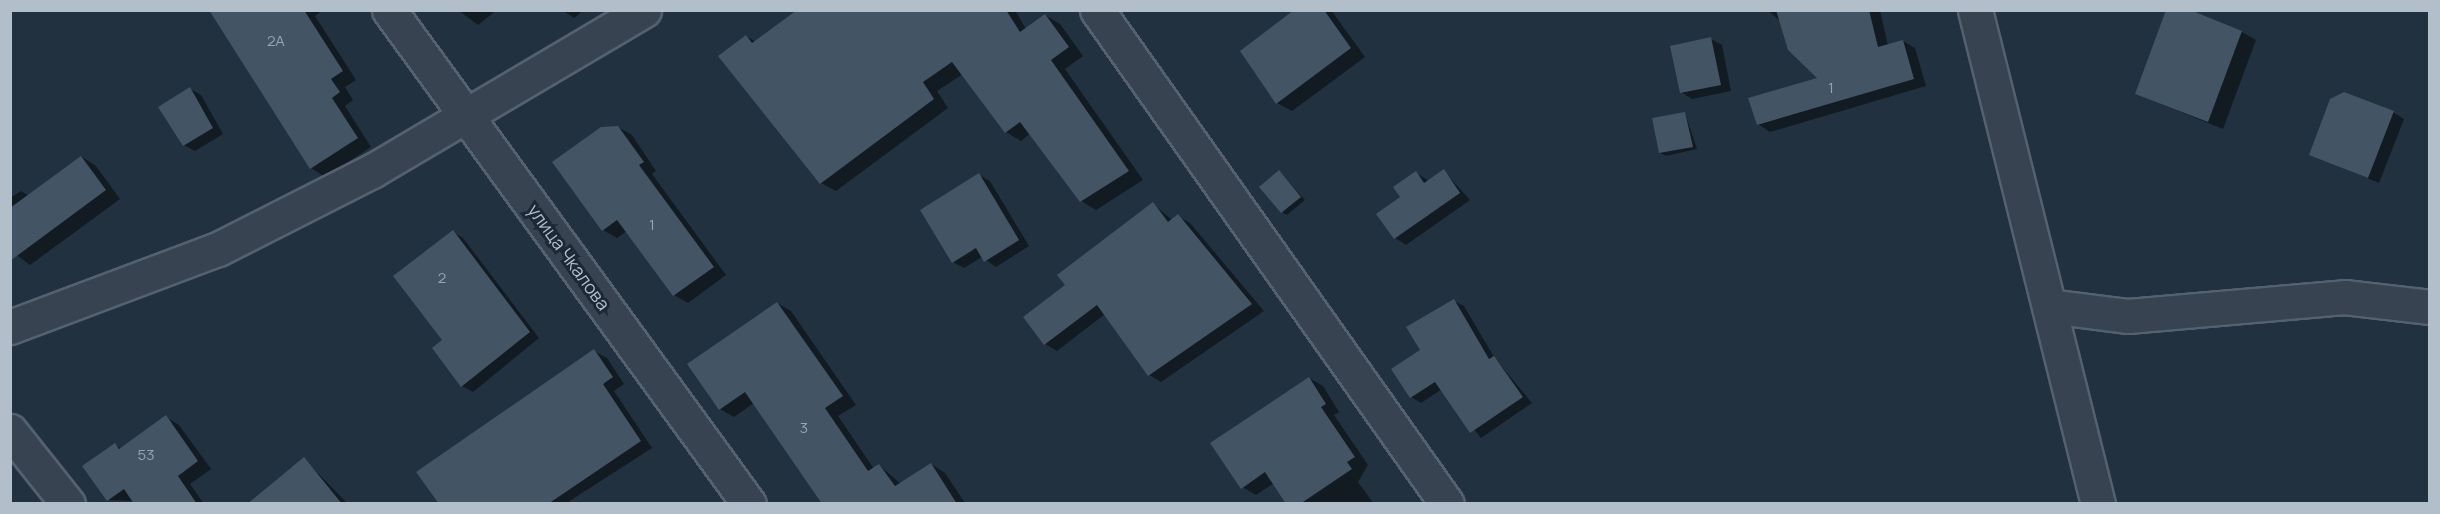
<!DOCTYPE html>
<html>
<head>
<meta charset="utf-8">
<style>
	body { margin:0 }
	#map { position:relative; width:2440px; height:514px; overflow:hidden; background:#223140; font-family:Manrope,sans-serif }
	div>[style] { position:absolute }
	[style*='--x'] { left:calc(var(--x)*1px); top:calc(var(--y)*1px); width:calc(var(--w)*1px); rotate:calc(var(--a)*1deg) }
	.shadow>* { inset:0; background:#0007 }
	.building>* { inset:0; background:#435465 }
	.roads { filter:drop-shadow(2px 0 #55616e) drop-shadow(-2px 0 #55616e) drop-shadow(0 2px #55616e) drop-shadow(0 -2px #55616e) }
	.minor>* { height:33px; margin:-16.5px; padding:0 16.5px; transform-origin:16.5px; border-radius:16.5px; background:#374350 }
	span { translate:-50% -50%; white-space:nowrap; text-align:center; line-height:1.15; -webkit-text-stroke:6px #1c2835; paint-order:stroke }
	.number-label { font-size:15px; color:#97a4b2 }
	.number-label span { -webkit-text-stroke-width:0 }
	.street-label { font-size:18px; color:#b3becb }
	.frame { position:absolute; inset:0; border:12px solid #b3becb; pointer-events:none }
</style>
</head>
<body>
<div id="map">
	<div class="shadow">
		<i style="clip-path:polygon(210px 10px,323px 10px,315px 16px,356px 80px,345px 87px,353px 100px,345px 106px,371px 147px,325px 177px,311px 168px)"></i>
		<i style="clip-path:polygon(458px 10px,497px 10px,478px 25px)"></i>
		<i style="clip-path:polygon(562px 10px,584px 10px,574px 18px)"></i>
		<i style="clip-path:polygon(799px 10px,1015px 10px,1026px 29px,1045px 15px,1060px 24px,1083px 56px,1065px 69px,1143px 180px,1096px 210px,1081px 201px,1031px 133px,1021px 141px,1006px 132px,963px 74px,937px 91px,948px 108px,836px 191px,821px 183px,746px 36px,756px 42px)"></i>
		<i style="clip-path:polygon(1296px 10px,1331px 10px,1365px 57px,1292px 111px,1277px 103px)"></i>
		<i style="clip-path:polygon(1767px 10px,1880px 10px,1888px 46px,1903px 41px,1915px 48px,1926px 86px,1770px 132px,1758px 124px,1820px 78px,1780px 21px)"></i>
		<i style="clip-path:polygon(2242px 32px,2256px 40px,2223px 129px,2136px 94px)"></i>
		<i style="clip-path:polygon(1711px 39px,1722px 45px,1731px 91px,1692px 99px,1681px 92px)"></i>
		<i style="clip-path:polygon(190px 89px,201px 95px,223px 134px,195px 151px,184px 145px)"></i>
		<i style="clip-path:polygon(2393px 112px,2404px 119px,2379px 183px,2311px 154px)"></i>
		<i style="clip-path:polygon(1685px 113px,1697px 149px,1666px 156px,1660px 153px)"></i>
		<i style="clip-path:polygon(618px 127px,632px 135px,656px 171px,652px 174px,726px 275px,688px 303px,674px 295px,627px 231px,617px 238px,603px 230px)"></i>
		<i style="clip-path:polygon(82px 157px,96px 166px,120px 199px,30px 265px,10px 250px,10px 198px,21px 191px,29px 196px)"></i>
		<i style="clip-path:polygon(1444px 171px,1470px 200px,1406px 245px,1395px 238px,1402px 198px,1416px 173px,1429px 181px)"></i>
		<i style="clip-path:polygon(1280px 172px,1305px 200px,1287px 215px,1282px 212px)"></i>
		<i style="clip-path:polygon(979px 175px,990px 181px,1029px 246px,996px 267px,982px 257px,964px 268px,953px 262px)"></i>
		<i style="clip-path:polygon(1153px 204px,1172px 220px,1178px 216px,1190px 223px,1264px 311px,1161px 382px,1149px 375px,1105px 314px,1057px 351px,1045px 344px,1067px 286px)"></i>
		<i style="clip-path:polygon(453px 232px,463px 238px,539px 338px,473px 392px,462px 386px,444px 341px)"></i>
		<i style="clip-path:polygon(1454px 301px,1464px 306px,1494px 357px,1532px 403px,1481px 438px,1442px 389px,1421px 403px,1411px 397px,1422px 351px)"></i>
		<i style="clip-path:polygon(777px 303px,791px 311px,856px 405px,838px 416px,874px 469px,879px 465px,901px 484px,931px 464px,945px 473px,965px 503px,822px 504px,754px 403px,734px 417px,720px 409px)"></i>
		<i style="clip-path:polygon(594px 351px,607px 358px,624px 384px,614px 391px,652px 448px,565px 504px,441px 504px)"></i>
		<i style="clip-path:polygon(1309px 378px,1323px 386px,1339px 412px,1334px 415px,1368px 465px,1358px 482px,1374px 504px,1288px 504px,1274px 483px,1256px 495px,1242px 487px)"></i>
		<i style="clip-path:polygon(166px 417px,179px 425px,211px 469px,190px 484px,204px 504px,108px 500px,115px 445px,122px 449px)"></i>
		<i style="clip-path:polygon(304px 459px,348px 504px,248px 504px)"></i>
	</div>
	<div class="building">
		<i style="clip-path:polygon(209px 10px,304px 10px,343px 71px,331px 79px,340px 92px,332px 98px,358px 138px,310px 169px)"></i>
		<i style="clip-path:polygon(797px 10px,1006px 10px,1020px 32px,1045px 14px,1069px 47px,1051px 60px,1129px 171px,1080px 202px,1020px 122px,1005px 133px,952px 62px,923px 82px,934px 99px,820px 184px,718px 56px,746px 35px,752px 43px)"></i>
		<i style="clip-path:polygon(1294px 10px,1324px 10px,1351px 48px,1276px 104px,1240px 51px)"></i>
		<i style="clip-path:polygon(1776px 10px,1869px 10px,1878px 47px,1903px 40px,1914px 79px,1757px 125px,1748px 98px,1817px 78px,1788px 50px)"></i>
		<i style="clip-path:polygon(2166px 10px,2190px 10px,2242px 31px,2208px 122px,2135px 94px)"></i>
		<i style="clip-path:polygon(1711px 37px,1721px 85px,1680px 93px,1670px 46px)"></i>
		<i style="clip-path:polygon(190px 87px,213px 128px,183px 146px,158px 107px)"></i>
		<i style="clip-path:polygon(2344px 92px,2394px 111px,2368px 178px,2309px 155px,2330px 99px)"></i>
		<i style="clip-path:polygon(1685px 112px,1693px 147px,1659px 153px,1652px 118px)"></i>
		<i style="clip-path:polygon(618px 126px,644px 162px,639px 165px,714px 267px,673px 296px,617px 220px,602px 231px,552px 162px,601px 127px)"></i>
		<i style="clip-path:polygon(81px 156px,106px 190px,10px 261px,10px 208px)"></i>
		<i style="clip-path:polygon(1444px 169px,1460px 193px,1394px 239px,1376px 214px,1400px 197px,1393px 187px,1416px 171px,1424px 183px)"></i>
		<i style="clip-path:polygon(1279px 170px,1301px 197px,1281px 213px,1259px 187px)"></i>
		<i style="clip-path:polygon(979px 173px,1019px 240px,984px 262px,976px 248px,952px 263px,920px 210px)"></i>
		<i style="clip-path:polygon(1153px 202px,1168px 222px,1178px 214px,1252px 304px,1148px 376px,1097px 305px,1044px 345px,1023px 317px,1065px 285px,1057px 275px)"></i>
		<i style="clip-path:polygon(453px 230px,530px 332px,461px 387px,432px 348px,442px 340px,393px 276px)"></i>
		<i style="clip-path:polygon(1454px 299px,1489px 359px,1494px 356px,1523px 397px,1470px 433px,1435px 382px,1410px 398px,1391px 369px,1420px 350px,1406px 327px)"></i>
		<i style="clip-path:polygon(777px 302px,843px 396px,825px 408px,868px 471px,879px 464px,895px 486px,931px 463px,957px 504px,822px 504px,745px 392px,719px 410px,687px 364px)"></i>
		<i style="clip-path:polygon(594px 349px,613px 377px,603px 384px,641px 441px,548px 504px,439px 504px,416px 472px)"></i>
		<i style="clip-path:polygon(1309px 377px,1326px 404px,1321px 407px,1355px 457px,1347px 462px,1352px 469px,1300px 504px,1286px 504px,1265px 472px,1241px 489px,1210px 443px)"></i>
		<i style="clip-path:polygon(166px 415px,198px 461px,178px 476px,197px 504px,134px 504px,124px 489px,107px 501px,82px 466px,115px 443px,119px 449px)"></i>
		<i style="clip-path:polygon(304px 457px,342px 504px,247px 504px,280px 477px)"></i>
	</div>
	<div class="roads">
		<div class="minor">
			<i style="--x:389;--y:10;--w:611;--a:53.92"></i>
			<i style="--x:1097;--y:10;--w:605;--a:54.68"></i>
			<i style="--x:1975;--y:10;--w:509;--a:76.02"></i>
			<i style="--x:2049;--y:306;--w:80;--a:7.2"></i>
			<i style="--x:2128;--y:316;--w:217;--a:-5"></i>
			<i style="--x:2344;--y:297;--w:87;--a:6.6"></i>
			<i style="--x:10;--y:327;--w:222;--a:-20.6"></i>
			<i style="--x:218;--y:249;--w:173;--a:-26.9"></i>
			<i style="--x:372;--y:171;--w:316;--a:-30.6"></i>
			<i style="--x:10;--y:431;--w:93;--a:51.5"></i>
		</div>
	</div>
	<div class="number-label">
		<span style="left:276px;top:41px">2А</span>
		<span style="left:1831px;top:88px">1</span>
		<span style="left:652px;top:225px">1</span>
		<span style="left:442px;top:278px">2</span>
		<span style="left:804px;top:428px">3</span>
		<span style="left:146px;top:455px">53</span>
	</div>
	<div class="street-label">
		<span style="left:569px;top:257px;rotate:54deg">улица Чкалова</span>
	</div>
	<div class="frame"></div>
</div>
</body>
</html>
